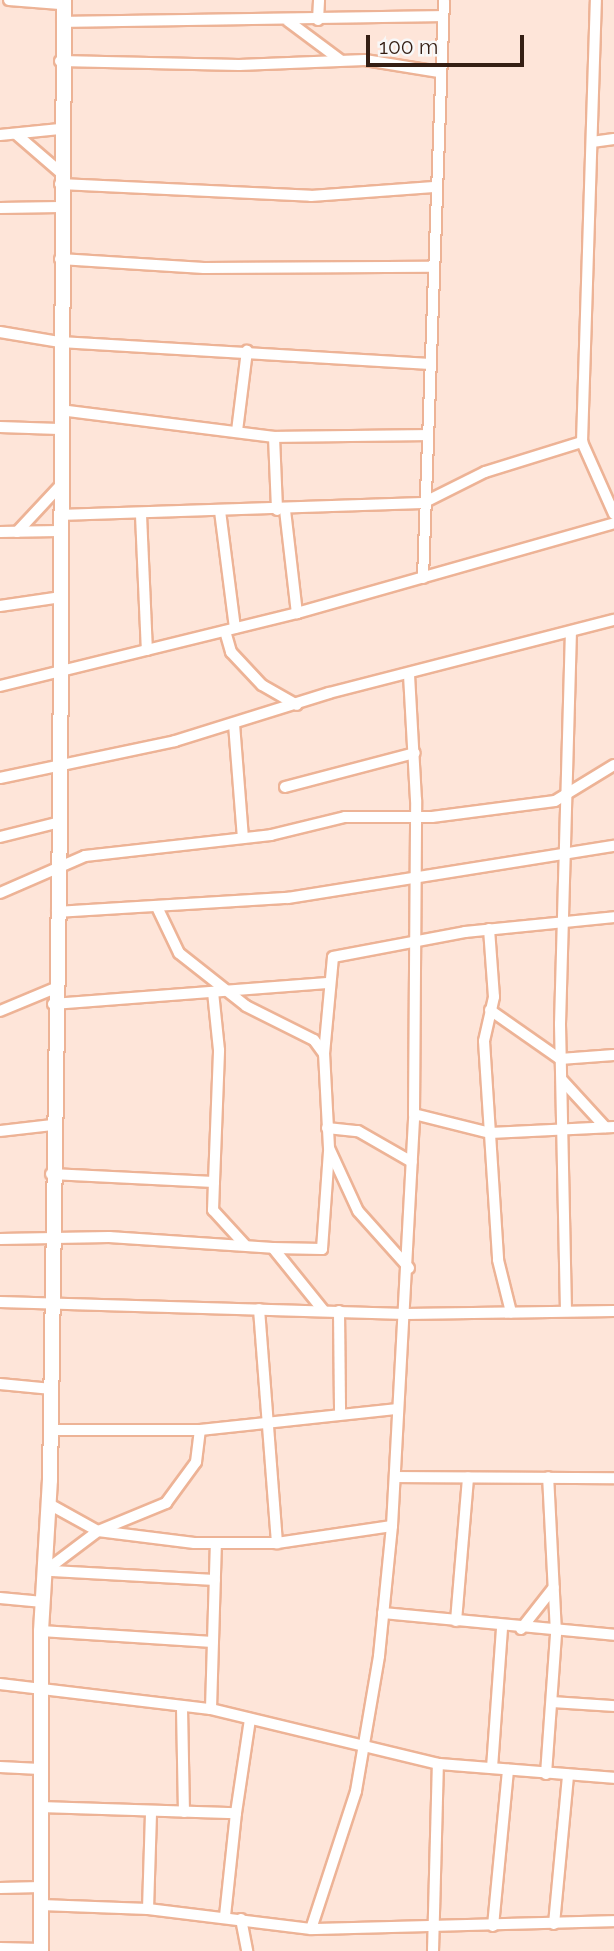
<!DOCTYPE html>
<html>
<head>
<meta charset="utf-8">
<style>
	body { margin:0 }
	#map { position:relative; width:614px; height:1951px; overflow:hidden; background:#fee5d9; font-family:Raleway,sans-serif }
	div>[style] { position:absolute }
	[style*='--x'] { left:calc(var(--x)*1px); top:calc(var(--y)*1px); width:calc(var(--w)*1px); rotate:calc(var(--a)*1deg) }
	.roads { filter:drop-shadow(2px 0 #edb396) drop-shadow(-2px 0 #edb396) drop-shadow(0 2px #edb396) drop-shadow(0 -2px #edb396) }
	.minor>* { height:10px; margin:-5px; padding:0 5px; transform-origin:5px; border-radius:5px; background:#fff }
	.tertiary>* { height:14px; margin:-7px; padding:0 7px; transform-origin:7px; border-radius:7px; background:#fff }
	span { translate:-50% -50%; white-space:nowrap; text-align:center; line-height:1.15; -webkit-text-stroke:6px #f8f8f8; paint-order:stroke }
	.scale { position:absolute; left:366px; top:35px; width:158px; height:32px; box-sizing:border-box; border:4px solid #351f14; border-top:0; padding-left:9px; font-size:21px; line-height:24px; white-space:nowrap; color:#351f14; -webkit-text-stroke:5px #f8f8f8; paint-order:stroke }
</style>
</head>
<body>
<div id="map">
	<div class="roads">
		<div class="minor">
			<i style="--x:9;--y:0;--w:51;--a:4.5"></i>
			<i style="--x:318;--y:20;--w:20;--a:-87"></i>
			<i style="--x:288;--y:21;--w:64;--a:36.7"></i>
			<i style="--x:62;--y:22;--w:380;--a:-0.9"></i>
			<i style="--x:60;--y:61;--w:179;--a:1.3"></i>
			<i style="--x:239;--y:65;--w:126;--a:-2.3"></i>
			<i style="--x:365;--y:60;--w:75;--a:9.2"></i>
			<i style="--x:16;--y:134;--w:58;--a:40.8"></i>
			<i style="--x:0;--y:135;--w:60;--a:-5.7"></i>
			<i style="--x:592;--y:142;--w:22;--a:-8"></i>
			<i style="--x:60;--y:184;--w:251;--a:2.7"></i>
			<i style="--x:311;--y:196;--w:123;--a:-4.2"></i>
			<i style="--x:0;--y:208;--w:60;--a:-1"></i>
			<i style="--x:60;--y:259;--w:144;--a:3.6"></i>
			<i style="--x:204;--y:268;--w:228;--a:-0.3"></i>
			<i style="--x:0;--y:332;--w:61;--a:9.5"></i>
			<i style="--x:60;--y:342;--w:371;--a:3.4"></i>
			<i style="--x:60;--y:410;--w:216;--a:7.2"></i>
			<i style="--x:274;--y:437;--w:73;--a:87.6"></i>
			<i style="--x:0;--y:427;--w:59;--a:1.9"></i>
			<i style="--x:237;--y:431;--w:81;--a:-82.9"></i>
			<i style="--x:274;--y:437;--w:153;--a:-0.7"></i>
			<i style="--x:582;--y:442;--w:442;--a:-88.2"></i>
			<i style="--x:285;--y:510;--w:104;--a:83.4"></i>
			<i style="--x:220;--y:511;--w:118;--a:82.7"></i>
			<i style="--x:59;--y:515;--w:364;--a:-1.9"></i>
			<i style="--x:423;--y:503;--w:69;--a:-26.6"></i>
			<i style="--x:485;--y:472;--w:102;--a:-17.2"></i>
			<i style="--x:582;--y:442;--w:79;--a:66"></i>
			<i style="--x:141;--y:515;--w:135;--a:87.5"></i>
			<i style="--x:0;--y:532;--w:59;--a:-1"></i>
			<i style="--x:17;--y:532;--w:62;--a:-47"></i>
			<i style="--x:423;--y:578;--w:578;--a:-87.92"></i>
			<i style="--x:0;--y:606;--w:62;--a:-8.4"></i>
			<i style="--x:225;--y:631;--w:22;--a:74"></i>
			<i style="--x:231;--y:652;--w:45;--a:46.8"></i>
			<i style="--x:262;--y:685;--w:40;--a:29.7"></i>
			<i style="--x:0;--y:686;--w:306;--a:-13.8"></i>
			<i style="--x:297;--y:613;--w:330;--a:-15.8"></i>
			<i style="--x:234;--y:724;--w:114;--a:85.5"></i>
			<i style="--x:0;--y:778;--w:179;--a:-11.9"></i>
			<i style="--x:175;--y:741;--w:161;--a:-17.3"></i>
			<i style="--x:329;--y:693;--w:294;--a:-14.4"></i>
			<i style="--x:285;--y:787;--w:134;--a:-14.7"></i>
			<i style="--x:0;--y:837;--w:62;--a:-14"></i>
			<i style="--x:0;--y:893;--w:93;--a:-23.5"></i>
			<i style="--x:85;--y:856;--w:187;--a:-6.4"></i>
			<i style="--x:271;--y:835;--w:76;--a:-13.7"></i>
			<i style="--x:345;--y:817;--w:87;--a:0"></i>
			<i style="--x:432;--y:817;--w:124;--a:-7.4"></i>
			<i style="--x:555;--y:801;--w:69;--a:-31.4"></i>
			<i style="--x:157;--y:907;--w:51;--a:64.4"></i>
			<i style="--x:179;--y:953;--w:85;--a:38.3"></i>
			<i style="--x:246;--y:1006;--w:76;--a:26.6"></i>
			<i style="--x:314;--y:1040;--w:17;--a:54"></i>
			<i style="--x:57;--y:912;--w:231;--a:-3.5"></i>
			<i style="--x:288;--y:898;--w:330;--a:-9.1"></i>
			<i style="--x:489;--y:929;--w:68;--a:85.8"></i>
			<i style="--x:494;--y:997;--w:45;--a:102.8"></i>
			<i style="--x:484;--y:1041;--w:219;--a:86.3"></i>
			<i style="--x:498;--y:1260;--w:54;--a:76"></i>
			<i style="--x:53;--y:1004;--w:275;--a:-4.4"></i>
			<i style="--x:490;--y:1010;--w:85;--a:35"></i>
			<i style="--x:560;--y:1059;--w:54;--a:-4.2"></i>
			<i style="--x:0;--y:1011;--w:57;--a:-22.5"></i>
			<i style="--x:562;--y:1080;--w:64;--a:47.5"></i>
			<i style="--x:414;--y:1114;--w:78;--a:14"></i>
			<i style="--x:490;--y:1133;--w:124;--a:-2.8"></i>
			<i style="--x:327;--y:1128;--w:31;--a:6"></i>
			<i style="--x:358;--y:1131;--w:62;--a:29.9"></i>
			<i style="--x:0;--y:1131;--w:52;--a:-6.6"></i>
			<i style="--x:51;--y:1174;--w:163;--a:2.8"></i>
			<i style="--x:214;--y:1182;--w:132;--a:-87.8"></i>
			<i style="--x:219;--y:1050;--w:58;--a:-95.9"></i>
			<i style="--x:214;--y:1182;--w:28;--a:92"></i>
			<i style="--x:213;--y:1210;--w:47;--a:47.6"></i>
			<i style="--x:0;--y:1239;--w:109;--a:-1.1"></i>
			<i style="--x:109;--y:1237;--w:164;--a:3.8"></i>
			<i style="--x:273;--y:1248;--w:80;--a:51.1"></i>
			<i style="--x:273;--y:1248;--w:49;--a:1.2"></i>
			<i style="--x:322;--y:1249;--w:98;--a:-85.9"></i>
			<i style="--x:409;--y:1268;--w:76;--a:-131.8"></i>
			<i style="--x:358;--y:1211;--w:69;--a:-114.7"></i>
			<i style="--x:329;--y:1148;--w:94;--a:-93"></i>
			<i style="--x:324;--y:1054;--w:97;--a:-84.7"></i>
			<i style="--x:333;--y:957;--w:134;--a:-10.7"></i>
			<i style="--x:465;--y:932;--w:150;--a:-5.7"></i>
			<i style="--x:0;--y:1302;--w:406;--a:1.7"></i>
			<i style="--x:406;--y:1314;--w:208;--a:-0.8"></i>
			<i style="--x:259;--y:1309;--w:235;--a:85.6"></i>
			<i style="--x:339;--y:1311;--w:103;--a:89.4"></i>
			<i style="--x:566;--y:1311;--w:287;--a:-91.2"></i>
			<i style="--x:560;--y:1024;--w:391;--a:-88.4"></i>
			<i style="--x:0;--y:1384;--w:52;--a:5.5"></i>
			<i style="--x:51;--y:1430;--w:149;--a:0"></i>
			<i style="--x:200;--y:1430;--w:199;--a:-6.1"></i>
			<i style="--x:395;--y:1477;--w:219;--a:0.3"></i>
			<i style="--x:49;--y:1504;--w:56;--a:28.9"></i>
			<i style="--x:98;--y:1531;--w:97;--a:7.1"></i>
			<i style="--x:194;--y:1543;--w:83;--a:0"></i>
			<i style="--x:277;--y:1543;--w:116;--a:-8.4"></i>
			<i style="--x:45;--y:1571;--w:66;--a:-37"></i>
			<i style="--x:98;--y:1531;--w:74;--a:-22.4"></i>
			<i style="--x:166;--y:1503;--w:51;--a:-53.8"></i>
			<i style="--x:196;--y:1462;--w:32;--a:-83"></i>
			<i style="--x:52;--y:1571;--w:163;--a:3.2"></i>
			<i style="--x:0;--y:1598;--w:43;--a:5.3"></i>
			<i style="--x:383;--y:1613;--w:232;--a:5.4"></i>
			<i style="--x:456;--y:1621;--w:144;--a:-85.2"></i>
			<i style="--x:521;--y:1629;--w:53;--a:-51.8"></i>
			<i style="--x:41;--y:1631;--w:172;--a:3.7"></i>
			<i style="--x:0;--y:1684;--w:212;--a:6.8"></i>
			<i style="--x:211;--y:1709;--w:234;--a:13.6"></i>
			<i style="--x:438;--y:1764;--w:177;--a:4.5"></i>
			<i style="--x:553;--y:1702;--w:61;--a:3.8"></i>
			<i style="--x:182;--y:1708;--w:104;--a:88.9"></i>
			<i style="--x:211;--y:1709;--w:165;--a:-88.3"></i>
			<i style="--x:0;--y:1767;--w:40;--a:2.9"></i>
			<i style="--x:492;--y:1768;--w:141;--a:-85.9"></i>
			<i style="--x:546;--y:1774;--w:141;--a:-85.9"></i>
			<i style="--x:556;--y:1633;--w:156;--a:-92.9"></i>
			<i style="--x:40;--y:1807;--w:196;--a:1.8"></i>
			<i style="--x:236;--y:1813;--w:95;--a:-81.5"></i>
			<i style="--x:0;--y:1888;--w:41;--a:-1.4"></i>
			<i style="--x:41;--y:1905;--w:107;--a:2.1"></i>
			<i style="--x:148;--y:1909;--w:164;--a:7"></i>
			<i style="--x:311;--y:1929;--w:303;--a:-1.5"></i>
			<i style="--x:148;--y:1909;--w:96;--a:-88.2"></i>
			<i style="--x:225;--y:1916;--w:104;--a:-83.9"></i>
			<i style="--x:241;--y:1919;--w:33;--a:79"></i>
			<i style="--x:554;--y:1924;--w:150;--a:-84.6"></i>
			<i style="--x:493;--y:1926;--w:157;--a:-84.5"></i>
			<i style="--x:311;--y:1929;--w:145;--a:-71.9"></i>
			<i style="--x:356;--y:1791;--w:137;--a:-80.3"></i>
			<i style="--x:379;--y:1656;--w:131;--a:-84.3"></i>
			<i style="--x:392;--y:1526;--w:413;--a:-86.9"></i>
			<i style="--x:414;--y:1114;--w:314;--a:-89.6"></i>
			<i style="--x:416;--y:800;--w:125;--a:-93.2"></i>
			<i style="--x:0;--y:1948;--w:41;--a:1.4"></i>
			<i style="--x:433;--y:1951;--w:187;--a:-88.5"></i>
		</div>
		<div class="tertiary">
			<i style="--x:41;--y:1951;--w:320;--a:-90"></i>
			<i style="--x:41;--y:1631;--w:151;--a:-86.6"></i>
			<i style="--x:50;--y:1480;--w:658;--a:-89.13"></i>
			<i style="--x:60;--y:822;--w:822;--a:-89.72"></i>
		</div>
	</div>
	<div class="scale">100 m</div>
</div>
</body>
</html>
